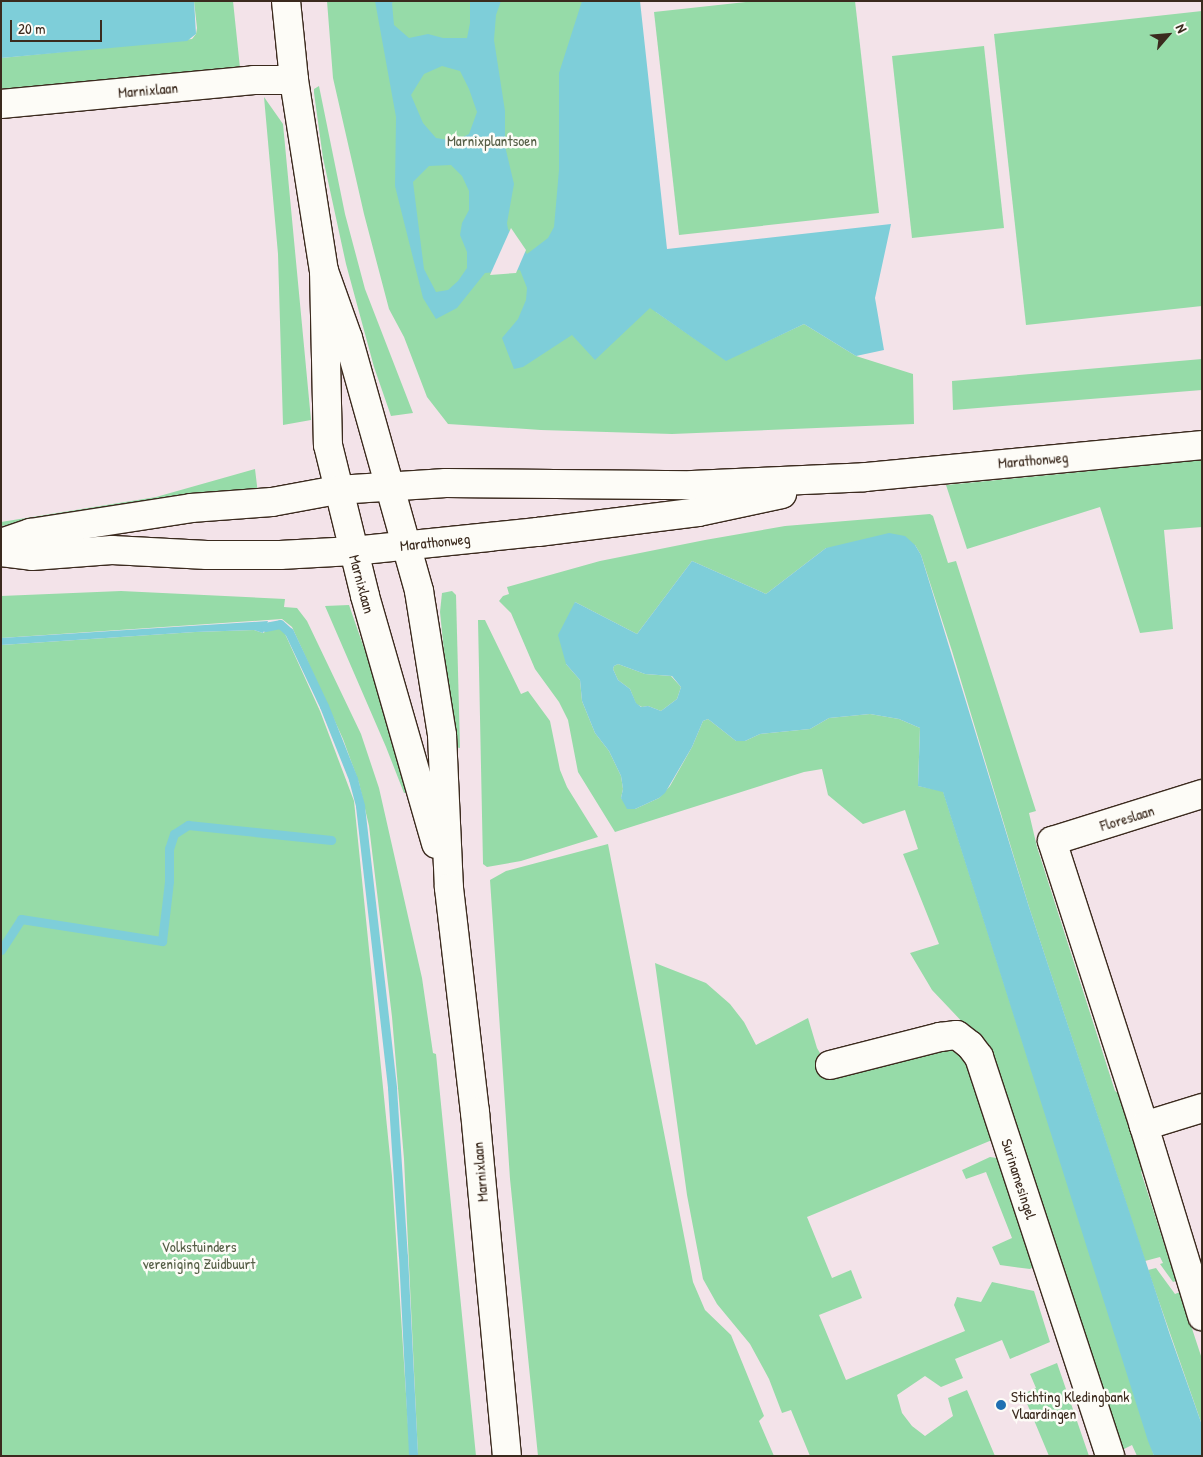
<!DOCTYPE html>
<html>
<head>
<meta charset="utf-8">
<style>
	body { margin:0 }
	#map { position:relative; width:1203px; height:1457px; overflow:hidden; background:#f3e3e9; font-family:"Patrick Hand",sans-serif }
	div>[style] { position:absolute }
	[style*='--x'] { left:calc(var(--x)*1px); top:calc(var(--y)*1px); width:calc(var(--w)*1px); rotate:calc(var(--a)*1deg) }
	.green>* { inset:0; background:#96dba8 }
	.water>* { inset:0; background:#7eced9 }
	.pier>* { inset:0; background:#f3e3e9 }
	.stream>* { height:9px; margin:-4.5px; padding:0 4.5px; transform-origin:4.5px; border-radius:4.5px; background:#7eced9 }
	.roads { filter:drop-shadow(1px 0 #3b2a1e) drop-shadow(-1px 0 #3b2a1e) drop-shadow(0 1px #3b2a1e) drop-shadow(0 -1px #3b2a1e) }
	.street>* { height:28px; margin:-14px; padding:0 14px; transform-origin:14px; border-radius:14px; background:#fdfcf7 }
	.secondary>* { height:28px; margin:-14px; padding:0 14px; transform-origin:14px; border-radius:14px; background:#fdfcf7 }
	.dots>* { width:14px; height:14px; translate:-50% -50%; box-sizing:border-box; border:2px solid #fdfcf7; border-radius:50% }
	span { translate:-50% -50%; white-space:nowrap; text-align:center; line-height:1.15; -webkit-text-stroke:5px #fdfcf7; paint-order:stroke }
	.street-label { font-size:15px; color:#3b2a1e }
	.park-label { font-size:15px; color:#565f47 }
	.poi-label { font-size:15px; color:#3b2a1e }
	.left { translate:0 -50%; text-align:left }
	.frame { position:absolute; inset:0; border:2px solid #3b2a1e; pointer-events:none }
	.north { position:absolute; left:1143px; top:10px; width:50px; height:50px; -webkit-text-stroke:4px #fdfcf7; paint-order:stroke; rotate:63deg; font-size:14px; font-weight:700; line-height:20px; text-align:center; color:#3b2a1e }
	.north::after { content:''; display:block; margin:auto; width:18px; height:22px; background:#3b2a1e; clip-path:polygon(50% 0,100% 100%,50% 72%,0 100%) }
	.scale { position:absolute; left:10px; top:20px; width:92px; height:22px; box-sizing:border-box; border:2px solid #3b2a1e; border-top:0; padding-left:6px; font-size:15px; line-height:18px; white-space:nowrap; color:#3b2a1e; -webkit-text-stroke:4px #fdfcf7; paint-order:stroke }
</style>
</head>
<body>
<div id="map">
	<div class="green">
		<i style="clip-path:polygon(194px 1px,233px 1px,240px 68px,1px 92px,1px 58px,192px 39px,196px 34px,197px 28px)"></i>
		<i style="clip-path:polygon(327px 1px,628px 1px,656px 312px,726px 360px,804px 324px,856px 356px,913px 374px,914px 424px,672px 434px,541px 430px,448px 424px,427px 397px,404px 337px,389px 309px,364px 214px,333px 78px)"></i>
		<i style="clip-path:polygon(755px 1px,855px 1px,879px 213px,679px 235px,654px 12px)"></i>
		<i style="clip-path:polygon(1202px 11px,1202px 306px,1026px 325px,994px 34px)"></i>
		<i style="clip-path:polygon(984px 46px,1004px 228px,912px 238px,892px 56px)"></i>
		<i style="clip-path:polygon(319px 86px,345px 214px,365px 289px,413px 413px,391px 416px,374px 367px,346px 264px,323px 158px,314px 93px,314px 89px)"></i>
		<i style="clip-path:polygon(264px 97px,283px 124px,311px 420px,283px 425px,278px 254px)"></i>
		<i style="clip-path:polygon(1202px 359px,1202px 390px,953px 410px,952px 381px)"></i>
		<i style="clip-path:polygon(1202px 460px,1202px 527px,1164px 530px,1173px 629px,1140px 633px,1100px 507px,967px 549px,946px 485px)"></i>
		<i style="clip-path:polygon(255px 469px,258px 494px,1px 526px,1px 522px,156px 497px)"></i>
		<i style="clip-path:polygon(930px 514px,933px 516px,948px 563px,956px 561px,1036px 811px,1029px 813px,1037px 847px,1115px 1091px,1126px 1098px,1150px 1168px,1141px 1172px,1176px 1281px,1173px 1282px,1160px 1264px,1163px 1263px,1160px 1257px,1145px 1261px,1029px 907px,952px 651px,921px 555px,915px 545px,826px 548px,766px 594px,692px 561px,637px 634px,575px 602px,566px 664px,580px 680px,582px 701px,595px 733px,609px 751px,621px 776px,623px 789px,621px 798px,635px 809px,659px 798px,670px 786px,692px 747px,703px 721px,708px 719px,736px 741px,745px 741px,760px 734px,810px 729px,829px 718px,870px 714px,899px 719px,920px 728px,918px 786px,943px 791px,1154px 1456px,1137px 1456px,1132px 1445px,1120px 1451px,968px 1028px,932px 990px,910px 953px,939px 944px,903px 854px,918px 849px,905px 810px,863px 824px,828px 795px,822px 769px,804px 772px,615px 832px,578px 772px,568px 720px,559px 702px,535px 669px,511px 613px,499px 601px,503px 596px,509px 594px,507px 587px,600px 561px,705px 540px,785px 526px)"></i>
		<i style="clip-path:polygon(121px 591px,285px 599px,284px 607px,297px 608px,307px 621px,361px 734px,379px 788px,422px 978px,433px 1053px,436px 1054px,476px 1456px,418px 1456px,404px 1159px,392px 1017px,369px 826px,359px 783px,343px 739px,292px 627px,282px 619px,1px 638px,1px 596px)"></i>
		<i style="clip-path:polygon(452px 591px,456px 595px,460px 748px,454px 747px,452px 731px,440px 612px,442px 593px)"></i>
		<i style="clip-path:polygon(349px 605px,378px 688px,416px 790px,404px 793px,386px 747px,325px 606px)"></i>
		<i style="clip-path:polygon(478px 620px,485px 620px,521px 694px,528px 691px,550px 721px,560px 770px,567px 787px,598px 837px,521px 861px,487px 867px,483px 864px)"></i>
		<i style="clip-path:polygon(274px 627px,283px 630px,286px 636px,320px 711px,354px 801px,392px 1176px,410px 1456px,1px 1456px,1px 645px,195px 632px,254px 630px,263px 633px)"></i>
		<i style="clip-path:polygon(618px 664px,645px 674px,671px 676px,681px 687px,677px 699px,661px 711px,648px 706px,642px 707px,636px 704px,630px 689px,618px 680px,613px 669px,614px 666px)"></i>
		<i style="clip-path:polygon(608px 844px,693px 1282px,705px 1310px,731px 1335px,764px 1416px,759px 1421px,774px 1456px,538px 1456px,510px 1179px,490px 880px,506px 871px)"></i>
		<i style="clip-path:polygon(655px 963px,706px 983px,730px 1004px,744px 1022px,756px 1045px,808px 1018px,817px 1048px,824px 1060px,942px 1043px,967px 1051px,992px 1140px,807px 1217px,832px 1278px,851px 1270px,862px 1298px,819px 1315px,846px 1380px,965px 1331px,954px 1305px,957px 1297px,981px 1302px,992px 1282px,1034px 1291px,1050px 1342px,1010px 1359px,1002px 1340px,955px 1359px,963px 1378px,941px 1387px,925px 1376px,897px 1395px,902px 1413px,912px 1426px,925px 1436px,953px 1416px,948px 1398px,967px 1390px,995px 1456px,810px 1456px,791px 1410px,782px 1413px,769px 1379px,750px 1344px,717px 1304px,703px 1279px,687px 1195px)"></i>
		<i style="clip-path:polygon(990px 1157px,1003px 1159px,1034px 1266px,1030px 1269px,1000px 1265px,992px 1247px,1012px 1238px,986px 1172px,966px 1179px,962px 1170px)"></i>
		<i style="clip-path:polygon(1156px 1268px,1175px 1294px,1180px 1292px,1202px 1359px,1202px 1425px,1148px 1270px)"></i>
		<i style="clip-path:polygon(1057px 1363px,1089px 1456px,1049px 1456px,1023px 1394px,1036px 1388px,1030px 1374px)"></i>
	</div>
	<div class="water">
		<i style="clip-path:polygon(1px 1px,194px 1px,196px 34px,187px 41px,1px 58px)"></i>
		<i style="clip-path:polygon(evenodd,375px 1px,394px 1px,392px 3px,394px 25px,409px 38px,428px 34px,443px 38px,467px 38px,470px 23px,470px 1px,501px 1px,496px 15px,494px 40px,505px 111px,505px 146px,514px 184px,507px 223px,508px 229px,527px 254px,548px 238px,554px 227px,559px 170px,559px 73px,582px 1px,640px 1px,667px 249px,891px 224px,875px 298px,884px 350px,856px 356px,804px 324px,726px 361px,650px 308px,595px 360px,572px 335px,523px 367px,514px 369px,502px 338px,518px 319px,526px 300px,527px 288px,520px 270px,485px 273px,457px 308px,436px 319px,423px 298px,395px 186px,396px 117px,375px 1px,442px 66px,460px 71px,469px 89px,477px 112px,469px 134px,455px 141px,436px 138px,423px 123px,411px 95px,424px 74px,442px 66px,375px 1px,451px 165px,462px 176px,469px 191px,469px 210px,462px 223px,460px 235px,467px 252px,467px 268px,458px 281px,448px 290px,436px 292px,424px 269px,413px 182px,429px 166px,451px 165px)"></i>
		<i style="clip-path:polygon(evenodd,889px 533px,905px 536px,915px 545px,921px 555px,1029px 907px,1170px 1335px,1202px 1425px,1202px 1456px,1154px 1456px,1148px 1441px,943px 792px,918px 786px,920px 728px,899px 719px,870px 714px,829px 718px,810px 729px,760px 734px,745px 741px,736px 741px,708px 719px,703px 721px,692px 747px,665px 793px,659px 798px,635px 809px,627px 809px,621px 798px,623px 789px,621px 776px,609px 751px,595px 733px,582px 701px,580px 680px,566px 664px,558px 635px,575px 602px,637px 634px,692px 561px,766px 594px,826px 548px,889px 533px,618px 664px,645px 674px,672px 676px,681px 687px,677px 699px,661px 711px,648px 706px,641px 707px,636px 703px,630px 689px,618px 680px,613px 669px,614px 666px,618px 664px)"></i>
		<i style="clip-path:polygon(268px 621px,263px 633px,254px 630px,195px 632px,1px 645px,1px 638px)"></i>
	</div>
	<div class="pier">
		<i style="clip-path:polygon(511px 228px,526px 250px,516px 273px,490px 275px)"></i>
	</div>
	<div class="stream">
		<i style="--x:265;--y:627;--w:15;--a:-11"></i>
		<i style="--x:280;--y:624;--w:12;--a:42"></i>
		<i style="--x:289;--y:632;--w:82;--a:64.7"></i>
		<i style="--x:324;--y:706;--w:79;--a:68.3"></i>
		<i style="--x:353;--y:779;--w:28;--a:75"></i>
		<i style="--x:360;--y:806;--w:284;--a:83.5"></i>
		<i style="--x:392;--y:1088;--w:168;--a:86.3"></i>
		<i style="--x:403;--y:1256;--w:200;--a:87.1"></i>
		<i style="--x:1;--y:950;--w:37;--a:-57"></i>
		<i style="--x:21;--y:919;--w:143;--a:8.9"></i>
		<i style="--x:162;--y:941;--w:60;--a:-83.3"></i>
		<i style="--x:169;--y:881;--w:32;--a:-90"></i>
		<i style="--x:169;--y:849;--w:16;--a:-72"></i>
		<i style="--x:174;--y:834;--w:17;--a:-33"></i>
		<i style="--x:188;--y:825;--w:144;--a:6"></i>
	</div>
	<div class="roads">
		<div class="street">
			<i style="--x:1;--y:104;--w:254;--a:-5.4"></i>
			<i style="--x:254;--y:80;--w:40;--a:0"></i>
			<i style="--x:1202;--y:794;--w:157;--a:162.6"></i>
			<i style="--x:1052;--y:841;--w:299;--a:72.1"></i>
			<i style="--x:1144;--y:1126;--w:199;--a:73"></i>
			<i style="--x:830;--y:1065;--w:114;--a:-14.3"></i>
			<i style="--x:940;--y:1037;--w:17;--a:-7"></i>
			<i style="--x:957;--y:1035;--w:16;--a:38"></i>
			<i style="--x:970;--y:1045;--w:15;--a:53"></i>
			<i style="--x:979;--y:1057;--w:420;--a:71.8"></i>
			<i style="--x:1144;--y:1126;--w:61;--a:-17.2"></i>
		</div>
		<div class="secondary">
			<i style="--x:286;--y:1;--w:79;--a:84.2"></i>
			<i style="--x:294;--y:80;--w:193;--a:81.1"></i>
			<i style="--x:324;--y:271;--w:174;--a:88.7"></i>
			<i style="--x:328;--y:445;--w:155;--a:76.2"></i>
			<i style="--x:365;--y:596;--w:258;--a:74"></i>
			<i style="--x:324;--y:271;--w:71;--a:70.3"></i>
			<i style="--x:348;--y:338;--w:263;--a:74.3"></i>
			<i style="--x:419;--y:591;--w:146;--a:80.9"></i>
			<i style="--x:442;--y:735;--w:153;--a:87.4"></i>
			<i style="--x:449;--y:888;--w:226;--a:83.4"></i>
			<i style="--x:475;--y:1112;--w:345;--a:84.7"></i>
			<i style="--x:1;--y:543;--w:31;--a:-19"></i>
			<i style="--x:30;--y:533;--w:163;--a:-8.8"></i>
			<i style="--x:191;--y:508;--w:81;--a:-4.2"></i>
			<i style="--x:272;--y:502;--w:66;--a:-10.5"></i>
			<i style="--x:337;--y:490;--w:109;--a:-3.7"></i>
			<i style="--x:446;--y:483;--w:246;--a:0.5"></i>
			<i style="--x:692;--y:485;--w:173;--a:-2.6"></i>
			<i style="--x:865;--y:477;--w:339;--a:-5.4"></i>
			<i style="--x:1;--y:552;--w:31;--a:7"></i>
			<i style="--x:32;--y:556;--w:80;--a:-4.3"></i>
			<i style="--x:112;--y:550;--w:95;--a:3"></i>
			<i style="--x:207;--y:555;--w:73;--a:0"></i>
			<i style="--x:280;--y:555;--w:73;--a:-3.1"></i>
			<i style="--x:353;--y:551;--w:186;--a:-5.9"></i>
			<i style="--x:538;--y:532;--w:161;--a:-7.1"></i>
			<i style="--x:698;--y:512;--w:86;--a:-12.1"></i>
		</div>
	</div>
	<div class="dots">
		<i style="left:1001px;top:1405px;background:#1f6fb2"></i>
	</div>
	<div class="street-label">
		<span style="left:148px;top:90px;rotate:-5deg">Marnixlaan</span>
		<span style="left:1033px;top:460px;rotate:-5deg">Marathonweg</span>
		<span style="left:435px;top:542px;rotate:-6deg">Marathonweg</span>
		<span style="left:362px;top:584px;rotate:75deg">Marnixlaan</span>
		<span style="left:1127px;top:818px;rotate:-17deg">Floreslaan</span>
		<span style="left:480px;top:1172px;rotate:-95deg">Marnixlaan</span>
		<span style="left:1019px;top:1179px;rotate:72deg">Surinamesingel</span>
	</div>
	<div class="park-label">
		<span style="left:492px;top:141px">Marnixplantsoen</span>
		<span style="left:199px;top:1255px">Volkstuinders<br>vereniging Zuidbuurt</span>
	</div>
	<div class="poi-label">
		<span class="left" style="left:1011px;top:1405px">Stichting Kledingbank<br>Vlaardingen</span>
	</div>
	<div class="frame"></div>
	<div class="north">N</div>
	<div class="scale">20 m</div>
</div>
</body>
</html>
